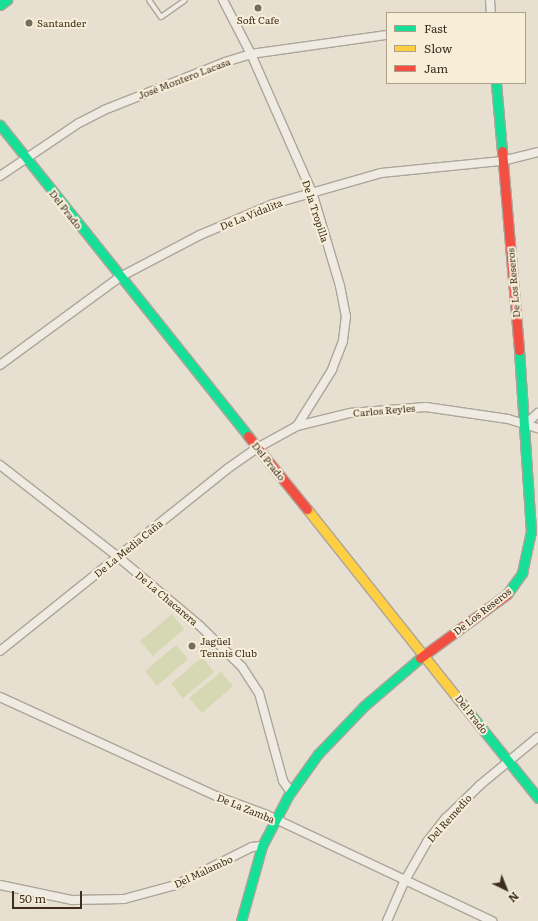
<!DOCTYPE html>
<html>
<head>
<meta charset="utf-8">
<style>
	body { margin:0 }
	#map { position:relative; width:538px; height:921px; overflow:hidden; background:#e7e0d1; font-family:Literata,serif }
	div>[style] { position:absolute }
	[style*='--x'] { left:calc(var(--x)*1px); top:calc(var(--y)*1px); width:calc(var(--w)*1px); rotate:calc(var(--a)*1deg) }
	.green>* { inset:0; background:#d6d7b3 }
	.roads { filter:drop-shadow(1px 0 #ada599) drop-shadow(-1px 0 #ada599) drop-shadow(0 1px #ada599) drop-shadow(0 -1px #ada599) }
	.lane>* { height:4px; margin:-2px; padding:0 2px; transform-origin:2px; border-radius:2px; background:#efebe3 }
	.street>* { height:8px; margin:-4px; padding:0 4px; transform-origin:4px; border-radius:4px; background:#efebe3 }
	.fast>* { height:9px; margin:-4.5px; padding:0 4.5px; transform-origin:4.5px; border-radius:4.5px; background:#16e098 }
	.slow>* { height:9px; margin:-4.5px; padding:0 4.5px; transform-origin:4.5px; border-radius:4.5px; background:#ffcf43 }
	.jam>* { height:9px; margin:-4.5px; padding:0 4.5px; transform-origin:4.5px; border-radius:4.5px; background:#f24e42 }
	.dots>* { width:11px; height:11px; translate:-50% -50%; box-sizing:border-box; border:2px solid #f7eed8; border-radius:50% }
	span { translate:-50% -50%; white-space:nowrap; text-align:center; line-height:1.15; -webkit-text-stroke:4px #f7eed8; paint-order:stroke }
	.poi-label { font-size:10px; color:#3d2e20 }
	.left { translate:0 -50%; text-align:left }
	.street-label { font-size:10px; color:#3d2e20 }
	.legend { position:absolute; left:386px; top:12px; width:140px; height:72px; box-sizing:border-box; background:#f7eed8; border:1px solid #ada18e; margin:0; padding:5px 7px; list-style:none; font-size:12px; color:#3d2e20 }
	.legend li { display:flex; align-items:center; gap:8px; height:20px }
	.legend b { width:20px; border:1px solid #ada18e }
	.north { position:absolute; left:486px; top:869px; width:40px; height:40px; -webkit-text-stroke:3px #f7eed8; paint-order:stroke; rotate:137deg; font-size:11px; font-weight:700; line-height:16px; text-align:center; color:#3d2e20 }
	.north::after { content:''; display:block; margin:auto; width:14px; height:18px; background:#3d2e20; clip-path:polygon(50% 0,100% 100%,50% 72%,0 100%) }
	.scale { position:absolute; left:12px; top:891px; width:70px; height:18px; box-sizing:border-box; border:2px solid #3d2e20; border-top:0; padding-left:5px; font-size:12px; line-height:14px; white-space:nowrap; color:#3d2e20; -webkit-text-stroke:3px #f7eed8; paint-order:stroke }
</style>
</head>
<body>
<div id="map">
	<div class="green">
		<i style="clip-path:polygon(172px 614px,184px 629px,153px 656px,140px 641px)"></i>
		<i style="clip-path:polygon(176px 645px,188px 659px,157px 686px,145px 671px)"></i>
		<i style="clip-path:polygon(202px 657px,214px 672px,183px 698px,171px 684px)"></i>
		<i style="clip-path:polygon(221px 672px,233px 686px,202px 713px,189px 698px)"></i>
	</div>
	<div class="roads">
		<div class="lane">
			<i style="--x:149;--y:0;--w:21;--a:55"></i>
			<i style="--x:161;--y:17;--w:29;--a:-35"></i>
		</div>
		<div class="street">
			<i style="--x:223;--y:0;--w:61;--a:62.6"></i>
			<i style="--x:251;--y:54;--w:151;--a:66.2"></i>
			<i style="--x:312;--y:192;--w:98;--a:73.4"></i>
			<i style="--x:340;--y:286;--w:31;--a:79"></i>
			<i style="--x:346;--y:316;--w:25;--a:97"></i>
			<i style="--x:343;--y:341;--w:31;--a:111"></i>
			<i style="--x:332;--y:370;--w:66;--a:122"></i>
			<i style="--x:490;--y:0;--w:13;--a:86"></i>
			<i style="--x:0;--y:176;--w:95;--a:-33.9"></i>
			<i style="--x:79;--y:123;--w:28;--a:-27"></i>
			<i style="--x:104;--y:110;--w:130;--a:-21.6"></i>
			<i style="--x:225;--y:62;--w:27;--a:-17"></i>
			<i style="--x:251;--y:54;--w:137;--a:-8"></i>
			<i style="--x:0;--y:365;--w:149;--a:-36.3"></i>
			<i style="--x:120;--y:277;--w:90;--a:-27.7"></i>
			<i style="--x:200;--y:235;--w:79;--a:-23"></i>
			<i style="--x:273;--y:204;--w:112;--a:-16"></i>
			<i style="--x:381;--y:173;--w:122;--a:-5.7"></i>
			<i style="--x:502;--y:161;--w:37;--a:-14"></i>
			<i style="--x:526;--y:424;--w:16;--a:-43"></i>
			<i style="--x:0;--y:465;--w:148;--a:37.9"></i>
			<i style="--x:117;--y:556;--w:109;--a:40.1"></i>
			<i style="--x:200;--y:626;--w:59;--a:44.3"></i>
			<i style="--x:242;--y:667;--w:31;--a:57"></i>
			<i style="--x:259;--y:693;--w:91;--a:74.7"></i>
			<i style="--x:283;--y:781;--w:14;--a:54"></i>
			<i style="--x:0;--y:651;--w:291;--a:-38.7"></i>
			<i style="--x:227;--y:469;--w:39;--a:-35"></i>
			<i style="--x:259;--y:447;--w:43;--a:-28.9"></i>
			<i style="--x:297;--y:426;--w:55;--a:-13.8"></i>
			<i style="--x:350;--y:413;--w:76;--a:-4.5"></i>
			<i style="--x:426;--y:407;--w:83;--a:8.3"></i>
			<i style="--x:508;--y:419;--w:31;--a:17"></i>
			<i style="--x:0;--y:697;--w:238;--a:24.6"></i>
			<i style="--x:216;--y:796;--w:54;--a:20.4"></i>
			<i style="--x:267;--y:815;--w:249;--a:25.2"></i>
			<i style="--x:0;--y:885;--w:74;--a:11.8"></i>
			<i style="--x:72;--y:900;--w:52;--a:-1.1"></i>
			<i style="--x:124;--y:899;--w:54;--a:-15.1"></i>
			<i style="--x:176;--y:885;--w:85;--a:-26.6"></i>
			<i style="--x:252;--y:847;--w:10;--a:-6"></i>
			<i style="--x:387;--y:921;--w:43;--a:-66.4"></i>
			<i style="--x:404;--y:882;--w:46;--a:-60.1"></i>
			<i style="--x:427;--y:842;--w:31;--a:-52"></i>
			<i style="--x:446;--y:818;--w:47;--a:-44.1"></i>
			<i style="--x:480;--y:785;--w:75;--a:-39.6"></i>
		</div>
		<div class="fast">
			<i style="--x:0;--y:5;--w:9;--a:-36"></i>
			<i style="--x:496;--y:83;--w:68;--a:85"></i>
			<i style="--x:0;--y:125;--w:398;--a:51.4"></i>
			<i style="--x:507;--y:594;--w:26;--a:-54"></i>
			<i style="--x:522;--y:573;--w:43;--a:-77.9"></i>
			<i style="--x:531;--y:531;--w:181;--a:-93.8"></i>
			<i style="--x:459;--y:700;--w:126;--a:51.1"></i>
			<i style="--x:241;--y:921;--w:78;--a:-74.4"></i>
			<i style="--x:262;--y:846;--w:56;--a:-62.5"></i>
			<i style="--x:288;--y:796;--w:52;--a:-54.5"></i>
			<i style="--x:318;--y:754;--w:66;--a:-46.2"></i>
			<i style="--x:364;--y:706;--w:74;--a:-40.6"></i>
		</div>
		<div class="slow">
			<i style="--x:307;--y:509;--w:244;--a:51.5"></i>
		</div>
		<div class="jam">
			<i style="--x:502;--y:151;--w:200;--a:85.1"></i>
			<i style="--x:248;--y:436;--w:94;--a:51.1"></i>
			<i style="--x:420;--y:658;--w:108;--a:-36.3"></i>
		</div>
	</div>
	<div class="dots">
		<i style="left:258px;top:8px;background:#786c5e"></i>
		<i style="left:29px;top:23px;background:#786c5e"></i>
		<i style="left:192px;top:646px;background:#786c5e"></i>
	</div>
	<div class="poi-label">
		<span style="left:258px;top:20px">Soft Cafe</span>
		<span class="left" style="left:37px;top:23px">Santander</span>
		<span class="left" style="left:200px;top:646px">Jagüel<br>Tennis Club</span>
	</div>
	<div class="street-label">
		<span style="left:184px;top:78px;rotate:-21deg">José Montero Lacasa</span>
		<span style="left:66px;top:209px;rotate:52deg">Del Prado</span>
		<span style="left:316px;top:211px;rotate:72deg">De la Tropilla</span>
		<span style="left:251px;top:214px;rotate:-22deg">De La Vidalita</span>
		<span style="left:513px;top:283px;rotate:-95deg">De Los Reseros</span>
		<span style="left:384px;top:410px;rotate:-5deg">Carlos Reyles</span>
		<span style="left:269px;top:461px;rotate:51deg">Del Prado</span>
		<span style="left:128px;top:548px;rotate:-39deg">De La Media Caña</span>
		<span style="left:167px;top:598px;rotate:40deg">De La Chacarera</span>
		<span style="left:482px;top:611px;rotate:-38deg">De Los Reseros</span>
		<span style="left:472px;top:714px;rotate:52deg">Del Prado</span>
		<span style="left:246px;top:808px;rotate:22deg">De La Zamba</span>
		<span style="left:449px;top:818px;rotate:-48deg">Del Remedio</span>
		<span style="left:203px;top:871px;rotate:-25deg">Del Malambo</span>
	</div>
	<ul class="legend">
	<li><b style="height:5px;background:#16e098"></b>Fast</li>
	<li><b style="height:5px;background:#ffcf43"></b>Slow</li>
	<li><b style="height:5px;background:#f24e42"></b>Jam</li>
	</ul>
	<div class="north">N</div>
	<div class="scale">50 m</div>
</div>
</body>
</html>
